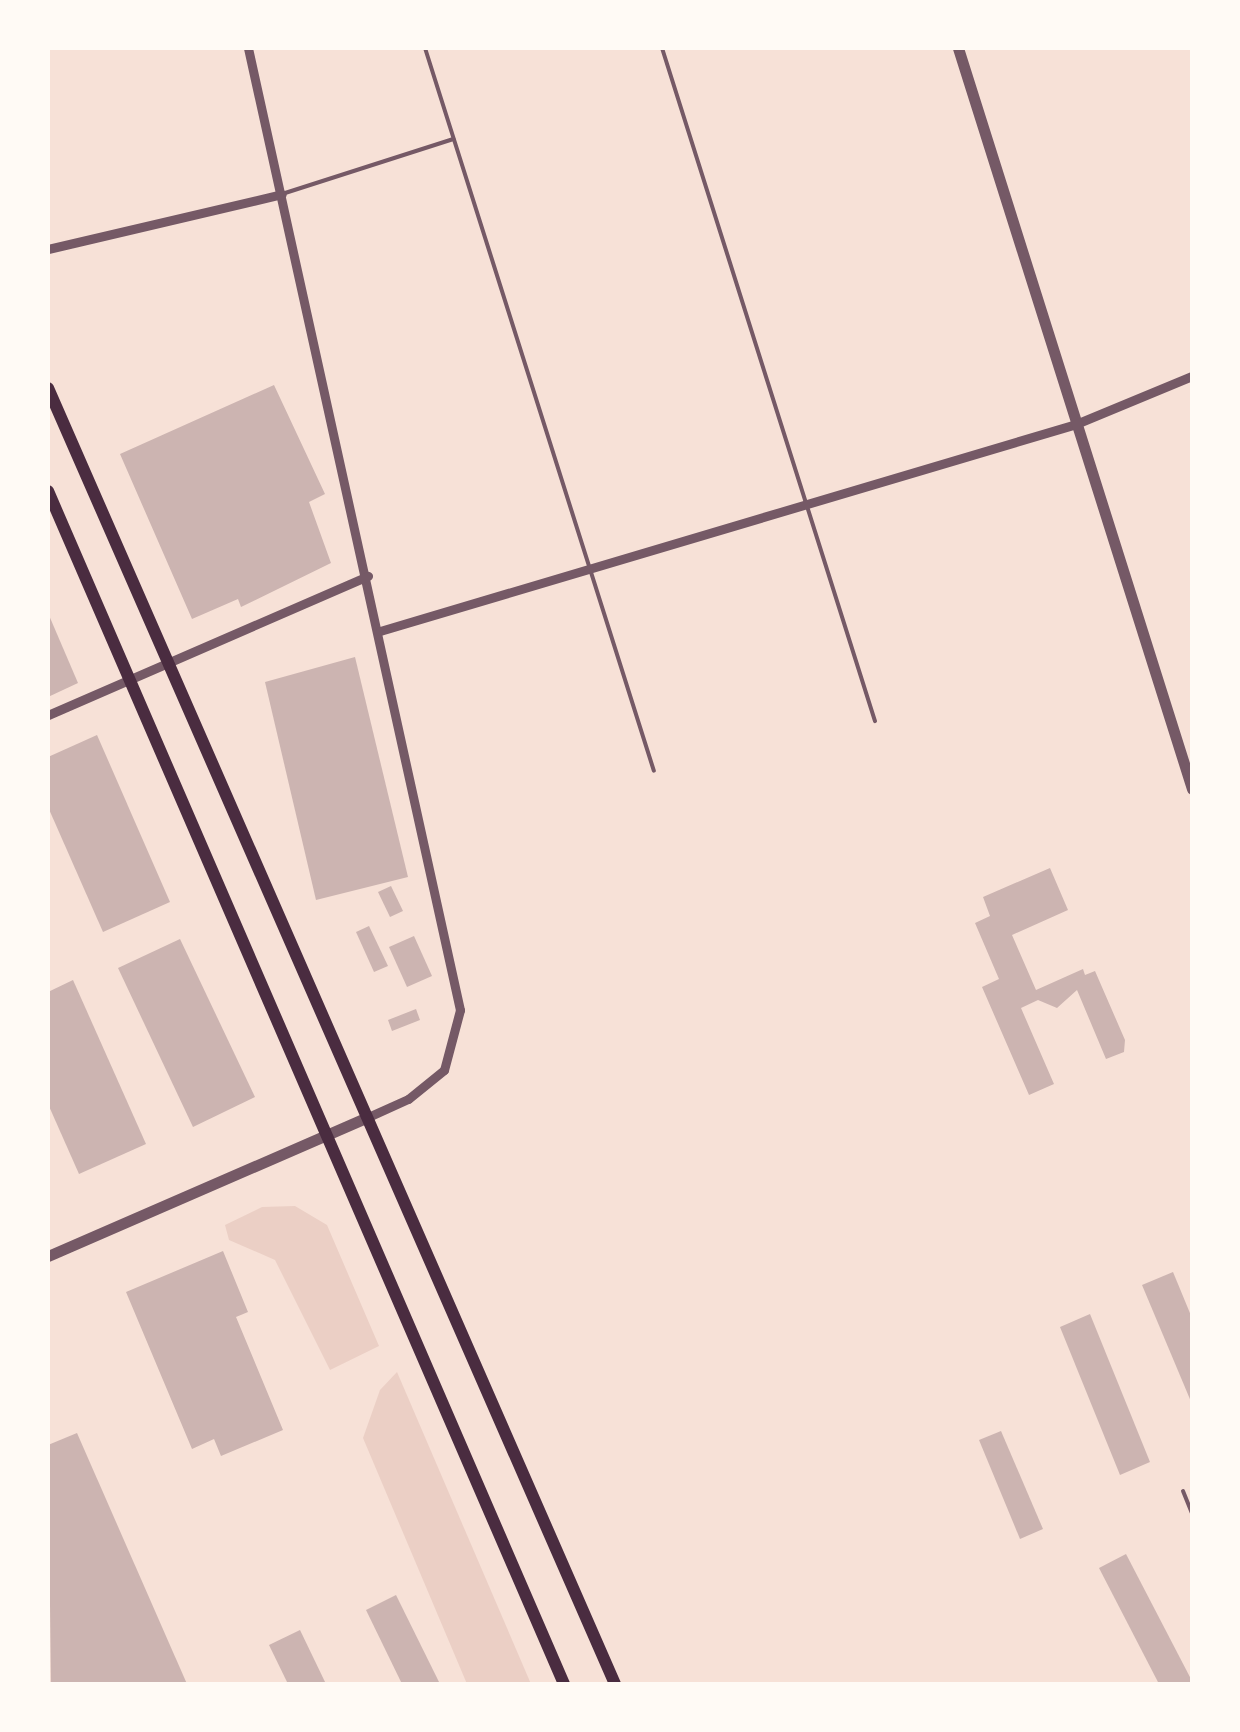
<!DOCTYPE html>
<html>
<head>
<meta charset="utf-8">
<style>
	body { margin:0 }
	#map { position:relative; width:1240px; height:1732px; overflow:hidden; background:#f7e1d7; font-family:Signika,sans-serif }
	div>[style] { position:absolute }
	[style*='--x'] { left:calc(var(--x)*1px); top:calc(var(--y)*1px); width:calc(var(--w)*1px); rotate:calc(var(--a)*1deg) }
	.green>* { inset:0; background:#ebcfc5 }
	.building>* { inset:0; background:#ccb4b1 }
	.service>* { height:4px; margin:-2px; padding:0 2px; transform-origin:2px; border-radius:2px; background:#755966 }
	.minor>* { height:9px; margin:-4.5px; padding:0 4.5px; transform-origin:4.5px; border-radius:4.5px; background:#755966 }
	.tertiary>* { height:11px; margin:-5.5px; padding:0 5.5px; transform-origin:5.5px; border-radius:5.5px; background:#755966 }
	.secondary>* { height:12px; margin:-6px; padding:0 6px; transform-origin:6px; border-radius:6px; background:#4a2c40 }
	span { translate:-50% -50%; white-space:nowrap; text-align:center; line-height:1.15; -webkit-text-stroke:9px #fffaf5; paint-order:stroke }
	.frame { position:absolute; inset:0; border:50px solid #fffaf5; pointer-events:none }
</style>
</head>
<body>
<div id="map">
	<div class="green">
		<i style="clip-path:polygon(295px 1206px,327px 1225px,379px 1346px,330px 1370px,275px 1260px,229px 1240px,225px 1225px,262px 1207px)"></i>
		<i style="clip-path:polygon(397px 1372px,531px 1684px,467px 1684px,363px 1438px,380px 1390px)"></i>
	</div>
	<div class="building">
		<i style="clip-path:polygon(274px 385px,325px 494px,309px 502px,331px 563px,241px 607px,238px 599px,192px 619px,120px 454px)"></i>
		<i style="clip-path:polygon(48px 613px,78px 683px,48px 697px)"></i>
		<i style="clip-path:polygon(355px 657px,408px 877px,316px 900px,265px 682px)"></i>
		<i style="clip-path:polygon(97px 735px,170px 902px,103px 932px,48px 807px,48px 757px)"></i>
		<i style="clip-path:polygon(1050px 868px,1068px 910px,1012px 935px,1036px 990px,1083px 969px,1085px 975px,1095px 971px,1125px 1040px,1124px 1052px,1106px 1059px,1077px 990px,1057px 1008px,1038px 1000px,1021px 1008px,1054px 1084px,1029px 1095px,982px 987px,999px 979px,975px 923px,990px 916px,983px 897px)"></i>
		<i style="clip-path:polygon(391px 886px,403px 911px,390px 917px,378px 892px)"></i>
		<i style="clip-path:polygon(369px 926px,388px 966px,374px 972px,356px 932px)"></i>
		<i style="clip-path:polygon(414px 936px,432px 976px,407px 987px,389px 947px)"></i>
		<i style="clip-path:polygon(180px 939px,255px 1097px,193px 1127px,118px 968px)"></i>
		<i style="clip-path:polygon(73px 980px,146px 1144px,79px 1174px,48px 1104px,48px 992px)"></i>
		<i style="clip-path:polygon(416px 1009px,420px 1020px,392px 1031px,388px 1020px)"></i>
		<i style="clip-path:polygon(223px 1251px,248px 1312px,236px 1317px,283px 1430px,221px 1456px,214px 1439px,192px 1449px,126px 1292px)"></i>
		<i style="clip-path:polygon(1173px 1272px,1192px 1318px,1192px 1404px,1142px 1285px)"></i>
		<i style="clip-path:polygon(1090px 1314px,1150px 1462px,1120px 1475px,1060px 1327px)"></i>
		<i style="clip-path:polygon(1001px 1431px,1043px 1529px,1020px 1539px,979px 1440px)"></i>
		<i style="clip-path:polygon(77px 1433px,187px 1684px,51px 1684px,48px 1445px)"></i>
		<i style="clip-path:polygon(1126px 1554px,1192px 1681px,1186px 1684px,1159px 1684px,1099px 1568px)"></i>
		<i style="clip-path:polygon(396px 1595px,440px 1684px,402px 1684px,366px 1610px)"></i>
		<i style="clip-path:polygon(300px 1630px,326px 1684px,288px 1684px,269px 1645px)"></i>
	</div>
	<div class="service">
		<i style="--x:425;--y:48;--w:758;--a:72.43"></i>
		<i style="--x:662;--y:48;--w:706;--a:72.44"></i>
		<i style="--x:282;--y:194;--w:180;--a:-17.8"></i>
		<i style="--x:1183;--y:1491;--w:24;--a:68"></i>
	</div>
	<div class="minor">
		<i style="--x:248;--y:48;--w:985;--a:77.57"></i>
		<i style="--x:460;--y:1010;--w:62;--a:104.9"></i>
		<i style="--x:444;--y:1070;--w:46;--a:141.1"></i>
		<i style="--x:408;--y:1099;--w:44;--a:155.8"></i>
		<i style="--x:48;--y:249;--w:240;--a:-13.2"></i>
		<i style="--x:380;--y:631;--w:726;--a:-16.56"></i>
		<i style="--x:1076;--y:424;--w:126;--a:-22.5"></i>
		<i style="--x:48;--y:715;--w:349;--a:-23.5"></i>
	</div>
	<div class="tertiary">
		<i style="--x:958;--y:48;--w:777;--a:72.47"></i>
		<i style="--x:48;--y:1256;--w:349;--a:-23.5"></i>
	</div>
	<div class="secondary">
		<i style="--x:48;--y:388;--w:1415;--a:66.37"></i>
		<i style="--x:48;--y:491;--w:1300;--a:66.61"></i>
	</div>
	<div class="frame"></div>
</div>
</body>
</html>
